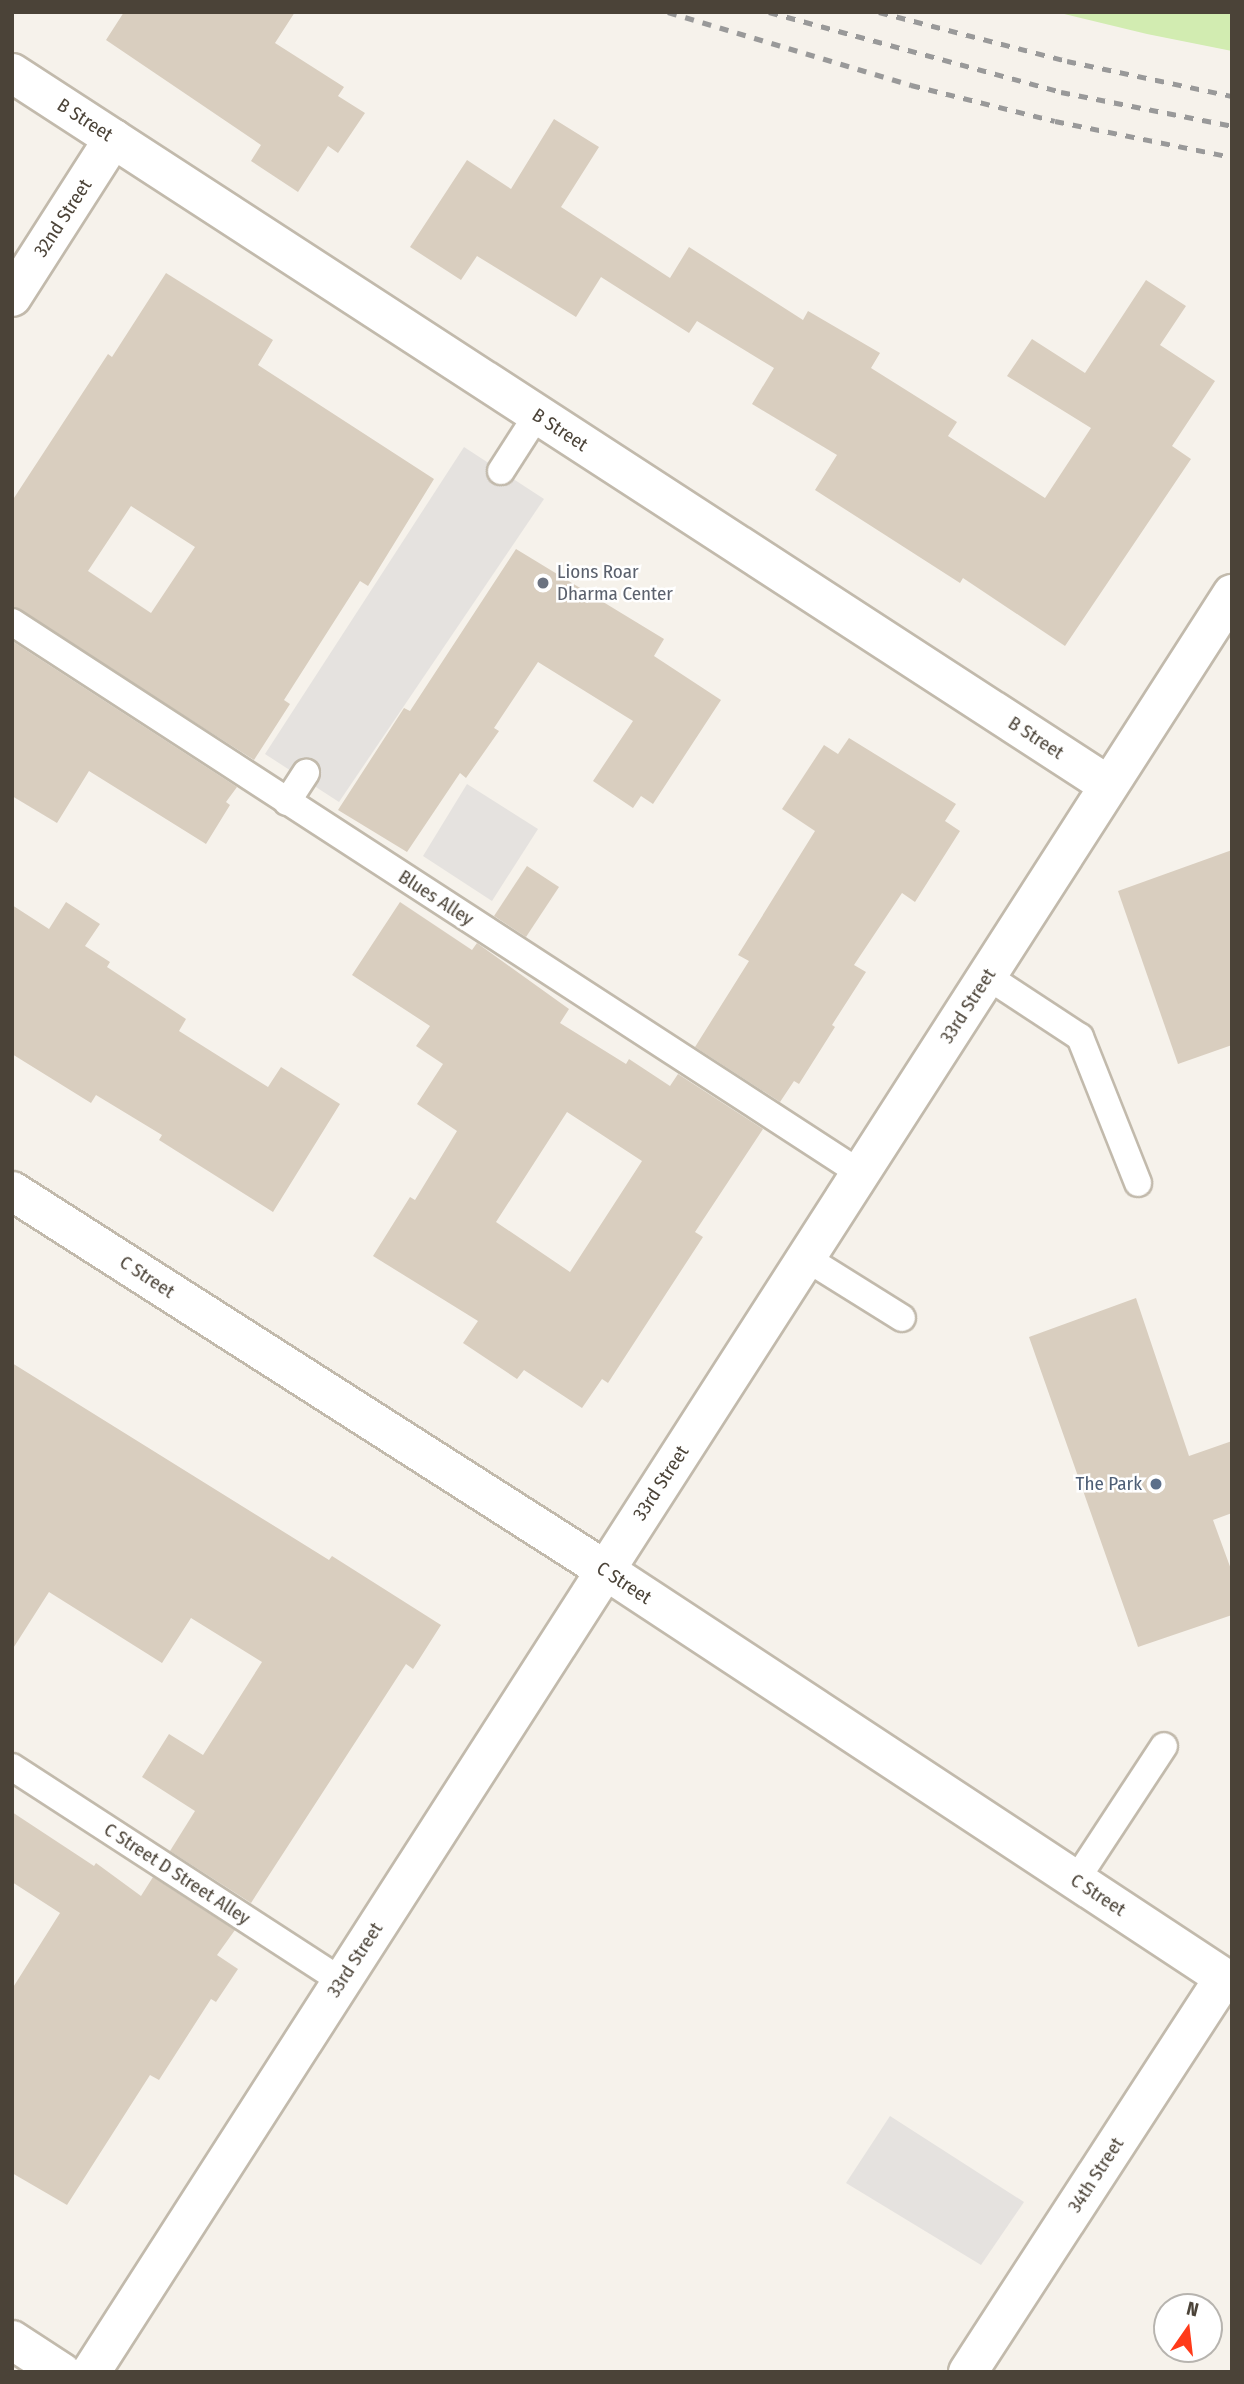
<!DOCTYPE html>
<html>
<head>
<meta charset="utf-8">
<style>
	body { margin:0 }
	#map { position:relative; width:1244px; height:2384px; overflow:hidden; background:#f6f2eb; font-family:"Fira Sans Condensed",sans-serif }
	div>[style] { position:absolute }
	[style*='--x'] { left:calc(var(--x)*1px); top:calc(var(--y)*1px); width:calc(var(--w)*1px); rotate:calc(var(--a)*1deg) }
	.green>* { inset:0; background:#d2ecb1 }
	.parking>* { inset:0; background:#e5e2df }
	.building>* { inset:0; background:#d9cebf }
	.roads { filter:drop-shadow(2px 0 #c2baac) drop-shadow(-2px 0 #c2baac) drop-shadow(0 2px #c2baac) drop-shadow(0 -2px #c2baac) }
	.service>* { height:26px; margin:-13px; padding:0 13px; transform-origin:13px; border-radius:13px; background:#fff }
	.minor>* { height:38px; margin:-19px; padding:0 19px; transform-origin:19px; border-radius:19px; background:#fff }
	.tertiary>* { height:38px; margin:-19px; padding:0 19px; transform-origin:19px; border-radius:19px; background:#fff }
	.rail>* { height:5px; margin-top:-2.5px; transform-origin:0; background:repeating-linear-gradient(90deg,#999 0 9px,transparent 0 18px) }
	.dots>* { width:19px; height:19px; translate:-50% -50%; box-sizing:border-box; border:4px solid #fff; border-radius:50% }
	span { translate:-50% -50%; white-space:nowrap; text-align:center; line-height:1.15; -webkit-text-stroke:5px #fff; paint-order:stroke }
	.street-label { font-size:19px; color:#4b4338 }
	.worship-label { font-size:19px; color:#5b616d }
	.left { translate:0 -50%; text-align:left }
	.service-label { font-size:19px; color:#4e5e75 }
	.right { translate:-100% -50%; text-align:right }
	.frame { position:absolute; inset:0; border:14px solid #4b4338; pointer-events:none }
	.north { position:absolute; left:1153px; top:2293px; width:70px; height:70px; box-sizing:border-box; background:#fff; border:2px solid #b7b4af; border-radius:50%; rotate:14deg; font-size:19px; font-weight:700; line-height:28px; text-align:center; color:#4b4338 }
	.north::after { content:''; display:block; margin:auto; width:24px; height:32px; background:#ff3a19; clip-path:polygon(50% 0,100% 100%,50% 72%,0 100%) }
</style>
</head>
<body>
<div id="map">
	<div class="green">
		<i style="clip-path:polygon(1056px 12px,1232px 12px,1232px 51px,1147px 34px)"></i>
	</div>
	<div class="parking">
		<i style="clip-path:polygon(464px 447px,544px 499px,339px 802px,265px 754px)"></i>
		<i style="clip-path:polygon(467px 784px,538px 829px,492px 901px,423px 856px)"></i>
		<i style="clip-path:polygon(890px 2116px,1024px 2202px,981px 2265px,846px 2183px)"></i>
	</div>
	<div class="building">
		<i style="clip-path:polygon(124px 12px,295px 12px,275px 43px,344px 87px,338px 96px,365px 113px,338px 153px,328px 146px,298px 192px,251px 161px,261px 145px,106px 40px)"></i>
		<i style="clip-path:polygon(554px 119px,599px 147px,561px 207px,670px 278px,689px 247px,803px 320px,808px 311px,880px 353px,871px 368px,957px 422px,948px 436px,1045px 498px,1091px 428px,1007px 376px,1032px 339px,1085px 373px,1146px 280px,1186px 306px,1160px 345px,1215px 381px,1172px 446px,1191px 459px,1065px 646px,963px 578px,960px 583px,815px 490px,837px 455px,752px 404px,774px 368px,697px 321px,689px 333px,601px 277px,576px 317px,477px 256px,461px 280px,410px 247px,467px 160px,511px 189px)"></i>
		<i style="clip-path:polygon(evenodd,166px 273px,273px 340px,258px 365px,434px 479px,368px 586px,360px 581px,284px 700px,290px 704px,254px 760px,12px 606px,12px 501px,108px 354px,112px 357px,166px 273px,131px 506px,195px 547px,151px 613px,88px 571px,131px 506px)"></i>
		<i style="clip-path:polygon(516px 549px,664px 639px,654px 656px,721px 700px,653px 804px,641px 796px,633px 808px,593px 781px,633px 721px,538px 662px,494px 728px,499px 731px,466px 778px,460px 773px,407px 852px,338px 810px,404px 708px,410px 711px)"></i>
		<i style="clip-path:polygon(12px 641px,237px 787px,226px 802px,230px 805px,206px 844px,89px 771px,57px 823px,12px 796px)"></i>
		<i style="clip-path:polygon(849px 738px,956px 804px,945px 821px,960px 831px,915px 902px,902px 893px,854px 965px,866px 972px,832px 1025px,835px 1027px,799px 1084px,794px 1081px,780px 1102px,695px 1047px,749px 961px,738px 955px,815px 831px,782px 809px,824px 745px,838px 754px)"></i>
		<i style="clip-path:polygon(1232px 850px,1232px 1045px,1178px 1064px,1118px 891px)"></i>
		<i style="clip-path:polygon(527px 866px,559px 887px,526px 937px,494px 916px)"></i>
		<i style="clip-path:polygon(66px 902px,100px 924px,85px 946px,110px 962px,107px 967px,186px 1019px,179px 1031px,268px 1087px,281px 1067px,340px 1104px,273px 1212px,159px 1140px,162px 1135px,96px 1095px,91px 1103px,12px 1054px,12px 905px,49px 929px)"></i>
		<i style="clip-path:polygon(evenodd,400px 902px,472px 950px,477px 943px,569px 1009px,560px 1023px,626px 1064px,629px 1059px,670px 1086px,678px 1074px,763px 1129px,695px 1232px,703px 1237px,608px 1383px,602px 1379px,582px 1408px,524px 1370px,517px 1379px,463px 1343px,478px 1321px,373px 1256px,410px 1197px,415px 1200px,457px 1131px,417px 1104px,443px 1064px,416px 1046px,430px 1026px,352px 975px,400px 902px,567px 1112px,642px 1161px,570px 1272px,496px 1222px,567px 1112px)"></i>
		<i style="clip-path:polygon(1136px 1298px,1189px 1456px,1232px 1441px,1232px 1513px,1213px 1520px,1232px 1572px,1232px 1615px,1138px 1647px,1029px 1337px)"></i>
		<i style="clip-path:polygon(12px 1363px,329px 1560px,332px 1556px,441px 1625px,413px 1669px,406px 1664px,251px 1903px,170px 1851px,195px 1811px,142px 1777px,169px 1734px,203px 1755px,262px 1662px,191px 1618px,162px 1663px,49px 1592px,12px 1650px)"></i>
		<i style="clip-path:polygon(12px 1812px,94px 1866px,96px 1863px,141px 1896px,153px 1877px,235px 1930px,217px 1955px,238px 1969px,216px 2002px,211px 1999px,159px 2080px,150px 2075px,67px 2205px,12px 2173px,12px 1989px,60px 1913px,12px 1882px)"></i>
	</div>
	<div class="roads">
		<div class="service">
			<i style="--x:501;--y:471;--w:67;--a:-57.3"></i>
			<i style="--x:12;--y:622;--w:1011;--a:33.01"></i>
			<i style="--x:287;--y:802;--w:35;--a:-57"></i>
			<i style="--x:987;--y:976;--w:111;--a:33.3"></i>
			<i style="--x:1080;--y:1037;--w:157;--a:68.3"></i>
			<i style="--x:806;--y:1258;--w:113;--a:32"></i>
			<i style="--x:12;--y:1767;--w:393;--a:33"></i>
			<i style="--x:1076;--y:1880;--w:160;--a:-56.7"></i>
		</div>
		<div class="minor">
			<i style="--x:12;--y:73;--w:1307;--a:33.01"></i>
			<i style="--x:12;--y:297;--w:188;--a:-57.4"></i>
			<i style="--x:12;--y:1191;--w:704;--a:32.58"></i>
			<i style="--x:12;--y:2340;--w:59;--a:33.1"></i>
			<i style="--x:91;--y:2372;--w:2113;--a:-57.31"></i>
			<i style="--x:968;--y:2372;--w:470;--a:-57"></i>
		</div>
		<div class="tertiary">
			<i style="--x:605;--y:1570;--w:751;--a:33.37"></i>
		</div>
	</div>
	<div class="rail">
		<i style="--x:668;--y:12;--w:254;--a:16.7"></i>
		<i style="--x:911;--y:85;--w:148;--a:14"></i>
		<i style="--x:1055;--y:121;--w:181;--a:11.5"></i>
		<i style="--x:769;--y:12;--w:303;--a:15.3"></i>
		<i style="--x:1061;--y:92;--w:174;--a:11.2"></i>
		<i style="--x:879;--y:12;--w:194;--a:14.6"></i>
		<i style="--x:1067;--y:61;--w:169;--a:12"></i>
	</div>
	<div class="dots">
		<i style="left:543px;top:583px;background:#6b7280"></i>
		<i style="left:1156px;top:1484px;background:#5c6f8a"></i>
	</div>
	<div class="street-label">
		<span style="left:85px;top:120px;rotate:33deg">B Street</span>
		<span style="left:63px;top:218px;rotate:-57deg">32nd Street</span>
		<span style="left:560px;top:430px;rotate:33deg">B Street</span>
		<span style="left:1036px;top:738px;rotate:33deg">B Street</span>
		<span style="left:436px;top:898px;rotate:33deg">Blues Alley</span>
		<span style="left:968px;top:1006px;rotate:-57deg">33rd Street</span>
		<span style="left:147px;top:1277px;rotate:33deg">C Street</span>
		<span style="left:661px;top:1483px;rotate:-57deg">33rd Street</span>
		<span style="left:624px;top:1583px;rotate:33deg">C Street</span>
		<span style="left:177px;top:1874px;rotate:33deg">C Street D Street Alley</span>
		<span style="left:1098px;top:1895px;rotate:33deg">C Street</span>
		<span style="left:355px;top:1960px;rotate:-57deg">33rd Street</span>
		<span style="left:1096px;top:2175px;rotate:-57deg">34th Street</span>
	</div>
	<div class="worship-label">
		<span class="left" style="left:557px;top:583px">Lions Roar<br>Dharma Center</span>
	</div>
	<div class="service-label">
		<span class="right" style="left:1142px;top:1484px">The Park</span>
	</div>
	<div class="frame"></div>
	<div class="north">N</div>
</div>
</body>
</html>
